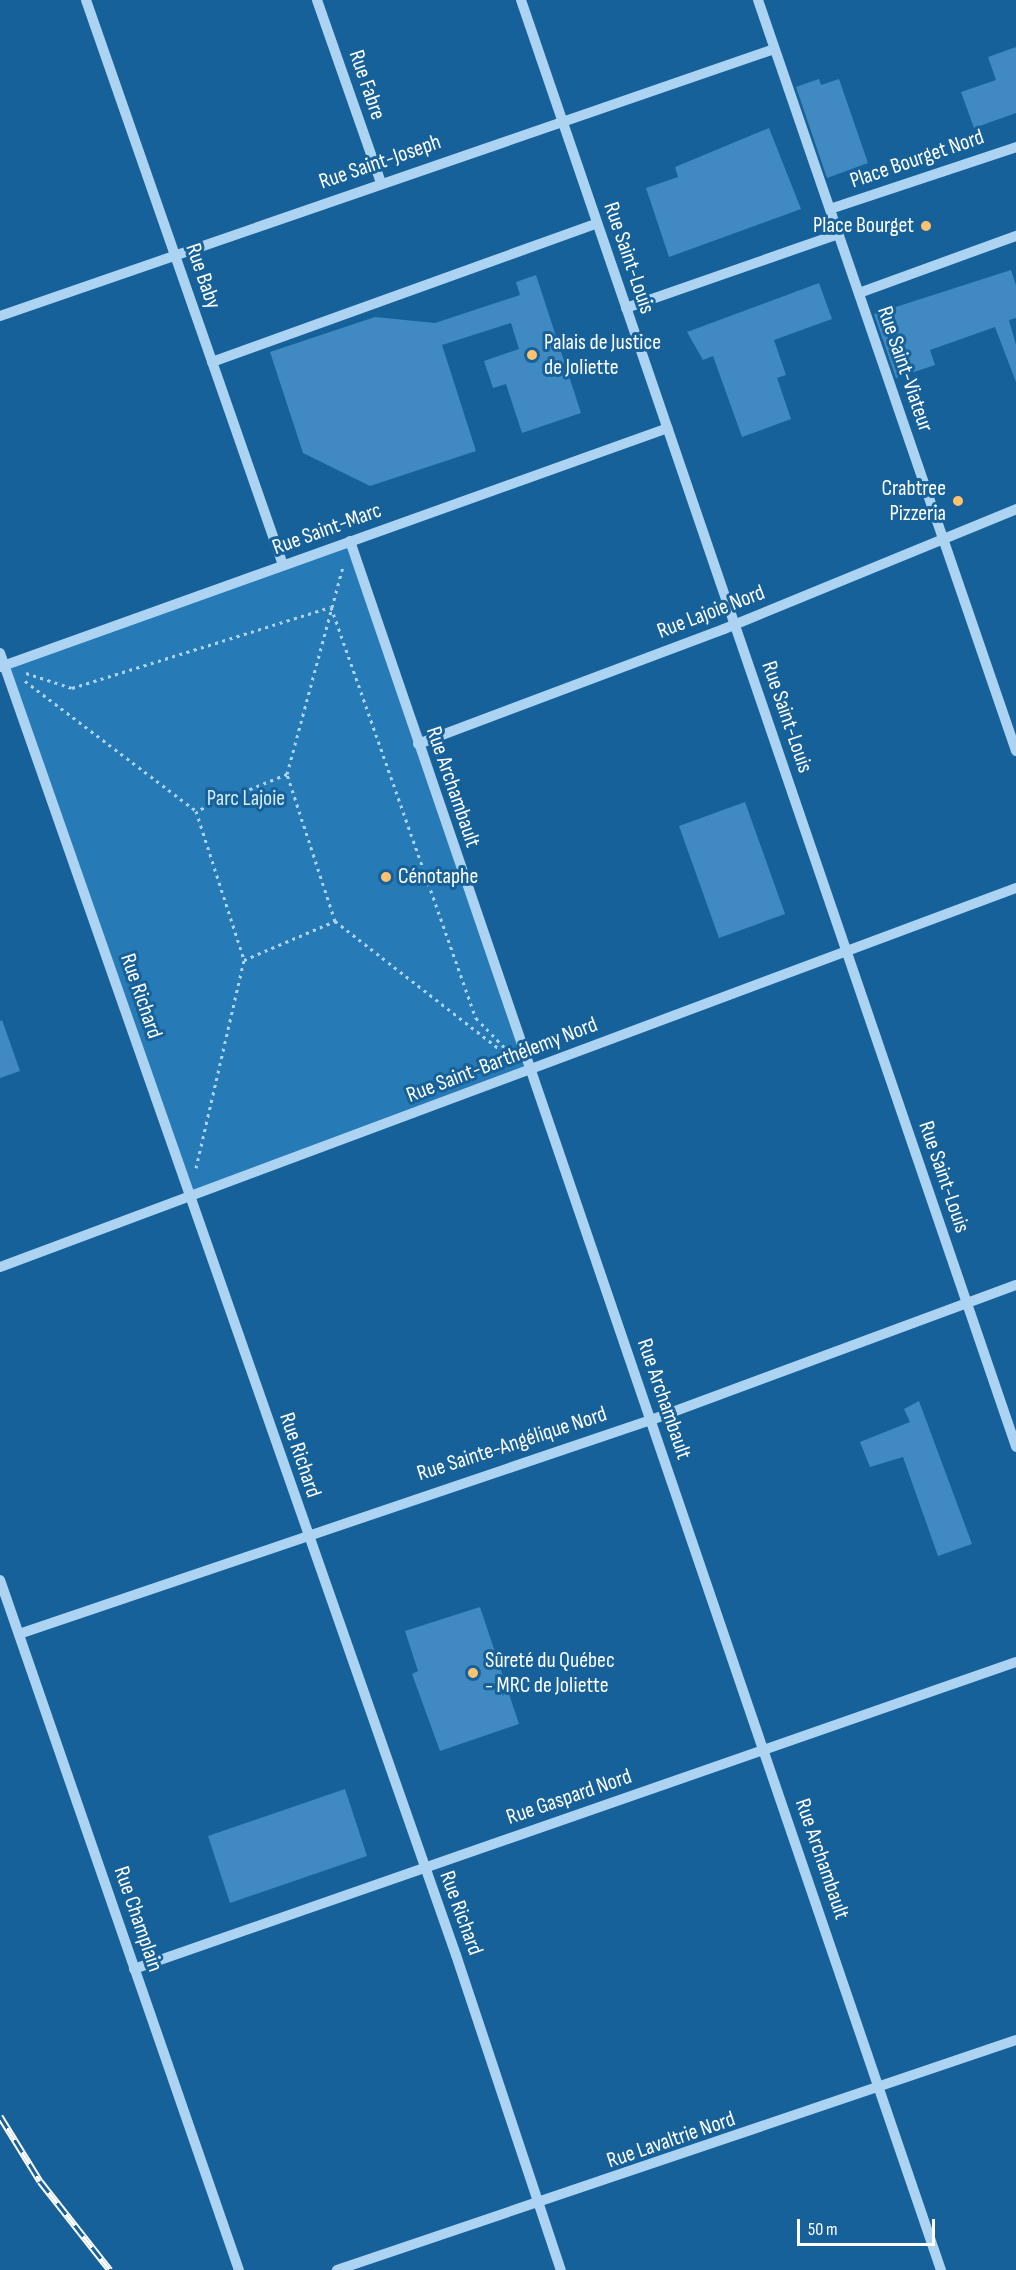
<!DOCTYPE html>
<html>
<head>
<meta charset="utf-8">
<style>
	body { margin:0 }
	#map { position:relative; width:1016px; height:2270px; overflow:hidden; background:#17619a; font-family:"Sofia Sans Condensed",sans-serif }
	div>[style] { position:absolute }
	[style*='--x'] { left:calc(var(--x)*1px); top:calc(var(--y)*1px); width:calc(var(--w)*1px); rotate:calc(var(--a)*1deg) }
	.green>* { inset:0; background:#267ab6 }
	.building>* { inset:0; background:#408ac1 }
	.path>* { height:3px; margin-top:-1.5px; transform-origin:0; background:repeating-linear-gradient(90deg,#acd4f2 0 3px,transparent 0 7.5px) }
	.minor>* { height:10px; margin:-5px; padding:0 5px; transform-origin:5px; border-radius:5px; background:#acd4f2 }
	.rail>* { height:7px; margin-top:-3.5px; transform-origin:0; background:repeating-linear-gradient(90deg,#17619a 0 14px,#fff 0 28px); box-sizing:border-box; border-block:2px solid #fff }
	.dots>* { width:16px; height:16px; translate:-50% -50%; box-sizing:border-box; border:3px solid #17619a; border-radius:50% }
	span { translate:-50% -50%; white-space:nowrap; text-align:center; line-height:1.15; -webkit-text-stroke:6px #17619a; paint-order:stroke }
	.street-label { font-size:22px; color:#fff }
	.poi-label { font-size:22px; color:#fff }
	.right { translate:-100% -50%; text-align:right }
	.left { translate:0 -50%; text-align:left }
	.park-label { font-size:22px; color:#d4ebfc }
	.scale { position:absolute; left:797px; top:2219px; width:138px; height:27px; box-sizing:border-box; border:3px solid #fff; border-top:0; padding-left:8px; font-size:18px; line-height:21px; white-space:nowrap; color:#fff; -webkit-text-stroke:4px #17619a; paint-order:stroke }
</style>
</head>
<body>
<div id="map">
	<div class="green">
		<i style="clip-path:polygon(350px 541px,425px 742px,529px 1072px,189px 1196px,4px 665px)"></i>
	</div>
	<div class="building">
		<i style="clip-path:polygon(1016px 47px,1016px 113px,974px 128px,961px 92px,996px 80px,988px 57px)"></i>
		<i style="clip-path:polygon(819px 79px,821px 85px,839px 79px,868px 163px,827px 178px,796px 87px)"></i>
		<i style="clip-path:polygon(769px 128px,801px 209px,669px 257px,646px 188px,678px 177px,675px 167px)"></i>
		<i style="clip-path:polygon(1011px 270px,1016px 285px,1016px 318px,1009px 320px,1016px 345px,1016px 382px,995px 327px,930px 350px,935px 365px,896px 378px,874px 314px)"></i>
		<i style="clip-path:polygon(536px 275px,581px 413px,522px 433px,506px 384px,493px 388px,484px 361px,519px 349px,511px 323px,442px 345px,476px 451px,370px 486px,303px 453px,270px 352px,375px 317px,435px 323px,520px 295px,516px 282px)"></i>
		<i style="clip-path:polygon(819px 283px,832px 319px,774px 340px,786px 375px,777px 378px,791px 419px,742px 437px,713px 356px,703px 360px,687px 332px)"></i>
		<i style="clip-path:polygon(745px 802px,785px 914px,719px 938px,679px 826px)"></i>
		<i style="clip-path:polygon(2px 1020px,20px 1071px,0 1078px,0 1021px)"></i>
		<i style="clip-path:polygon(919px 1401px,972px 1544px,938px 1556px,903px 1457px,870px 1467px,860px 1442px,910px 1422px,904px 1409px)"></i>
		<i style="clip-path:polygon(480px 1607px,519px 1724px,440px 1751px,412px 1674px,418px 1671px,405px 1631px)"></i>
		<i style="clip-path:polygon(345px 1789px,367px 1856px,230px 1903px,208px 1836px)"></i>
	</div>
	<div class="path">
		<i style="--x:26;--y:673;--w:48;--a:18.1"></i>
		<i style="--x:72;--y:688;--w:271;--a:-17.4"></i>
		<i style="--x:331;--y:607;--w:436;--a:70.6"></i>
		<i style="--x:476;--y:1018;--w:47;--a:45.9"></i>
		<i style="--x:25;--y:681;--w:215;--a:37.2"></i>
		<i style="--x:196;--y:811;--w:157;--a:72.1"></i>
		<i style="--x:244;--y:960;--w:99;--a:-23.2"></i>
		<i style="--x:335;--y:921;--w:155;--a:-108.1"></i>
		<i style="--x:287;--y:774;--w:98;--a:157.9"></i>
		<i style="--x:287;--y:774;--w:215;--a:-74.9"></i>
		<i style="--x:335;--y:921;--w:223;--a:37.9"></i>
		<i style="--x:196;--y:1168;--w:213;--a:-77"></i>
	</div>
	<div class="minor">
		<i style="--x:86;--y:0;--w:598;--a:70.78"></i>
		<i style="--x:317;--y:0;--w:194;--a:70.7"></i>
		<i style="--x:521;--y:0;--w:1529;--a:71.11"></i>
		<i style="--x:758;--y:0;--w:794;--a:71.04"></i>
		<i style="--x:830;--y:209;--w:196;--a:-18.4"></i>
		<i style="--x:859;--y:293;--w:167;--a:-20"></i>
		<i style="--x:626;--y:308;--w:225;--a:-19.2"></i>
		<i style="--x:0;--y:316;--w:819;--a:-19.03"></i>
		<i style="--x:212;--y:362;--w:407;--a:-19.8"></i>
		<i style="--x:350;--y:541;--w:1827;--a:71.13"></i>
		<i style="--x:0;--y:653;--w:1380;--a:70.7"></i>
		<i style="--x:456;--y:1955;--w:332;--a:71.6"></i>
		<i style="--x:0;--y:667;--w:709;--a:-19.69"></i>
		<i style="--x:418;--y:744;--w:327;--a:-20.6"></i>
		<i style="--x:724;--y:629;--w:316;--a:-22.3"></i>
		<i style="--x:0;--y:1267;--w:1084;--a:-20.46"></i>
		<i style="--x:0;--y:1580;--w:730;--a:70.9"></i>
		<i style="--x:19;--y:1634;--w:667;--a:-18.71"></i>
		<i style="--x:651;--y:1420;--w:389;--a:-20.3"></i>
		<i style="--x:134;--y:1969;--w:934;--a:-19.19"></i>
		<i style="--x:337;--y:2270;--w:717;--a:-18.71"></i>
	</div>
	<div class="rail">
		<i style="--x:0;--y:2116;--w:76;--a:58.4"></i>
		<i style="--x:40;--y:2181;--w:113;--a:51.8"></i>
	</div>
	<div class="dots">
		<i style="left:926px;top:226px;background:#ffc26d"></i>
		<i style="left:532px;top:355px;background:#ffc26d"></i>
		<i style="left:958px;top:501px;background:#ffc26d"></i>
		<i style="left:386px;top:877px;background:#ffc26d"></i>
		<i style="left:473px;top:1673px;background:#ffc26d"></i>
	</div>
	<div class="street-label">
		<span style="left:367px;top:85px;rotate:71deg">Rue Fabre</span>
		<span style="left:917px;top:159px;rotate:-19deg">Place Bourget Nord</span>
		<span style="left:380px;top:162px;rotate:-19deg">Rue Saint-Joseph</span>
		<span style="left:629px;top:258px;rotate:71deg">Rue Saint-Louis</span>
		<span style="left:203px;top:276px;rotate:71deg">Rue Baby</span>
		<span style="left:905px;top:369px;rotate:71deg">Rue Saint-Viateur</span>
		<span style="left:327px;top:529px;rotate:-20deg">Rue Saint-Marc</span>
		<span style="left:711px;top:612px;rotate:-21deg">Rue Lajoie Nord</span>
		<span style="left:787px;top:717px;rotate:71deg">Rue Saint-Louis</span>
		<span style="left:453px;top:787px;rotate:71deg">Rue Archambault</span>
		<span style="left:141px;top:996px;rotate:71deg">Rue Richard</span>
		<span style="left:502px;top:1060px;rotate:-21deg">Rue Saint-Barthélemy Nord</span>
		<span style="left:944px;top:1177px;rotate:71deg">Rue Saint-Louis</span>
		<span style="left:664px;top:1399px;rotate:71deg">Rue Archambault</span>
		<span style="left:512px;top:1444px;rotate:-18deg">Rue Sainte-Angélique Nord</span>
		<span style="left:300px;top:1455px;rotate:71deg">Rue Richard</span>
		<span style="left:569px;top:1797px;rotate:-19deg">Rue Gaspard Nord</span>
		<span style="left:822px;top:1859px;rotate:71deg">Rue Archambault</span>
		<span style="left:461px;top:1913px;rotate:70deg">Rue Richard</span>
		<span style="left:138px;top:1919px;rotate:71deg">Rue Champlain</span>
		<span style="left:671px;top:2140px;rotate:-19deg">Rue Lavaltrie Nord</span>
	</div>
	<div class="poi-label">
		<span class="right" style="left:914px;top:226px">Place Bourget</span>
		<span class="left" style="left:544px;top:355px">Palais de Justice<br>de Joliette</span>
		<span class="right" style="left:946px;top:501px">Crabtree<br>Pizzeria</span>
		<span class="left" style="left:398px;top:877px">Cénotaphe</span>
		<span class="left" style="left:485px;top:1673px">Sûreté du Québec<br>- MRC de Joliette</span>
	</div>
	<div class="park-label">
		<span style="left:246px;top:799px">Parc Lajoie</span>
	</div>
	<div class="scale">50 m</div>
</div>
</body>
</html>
